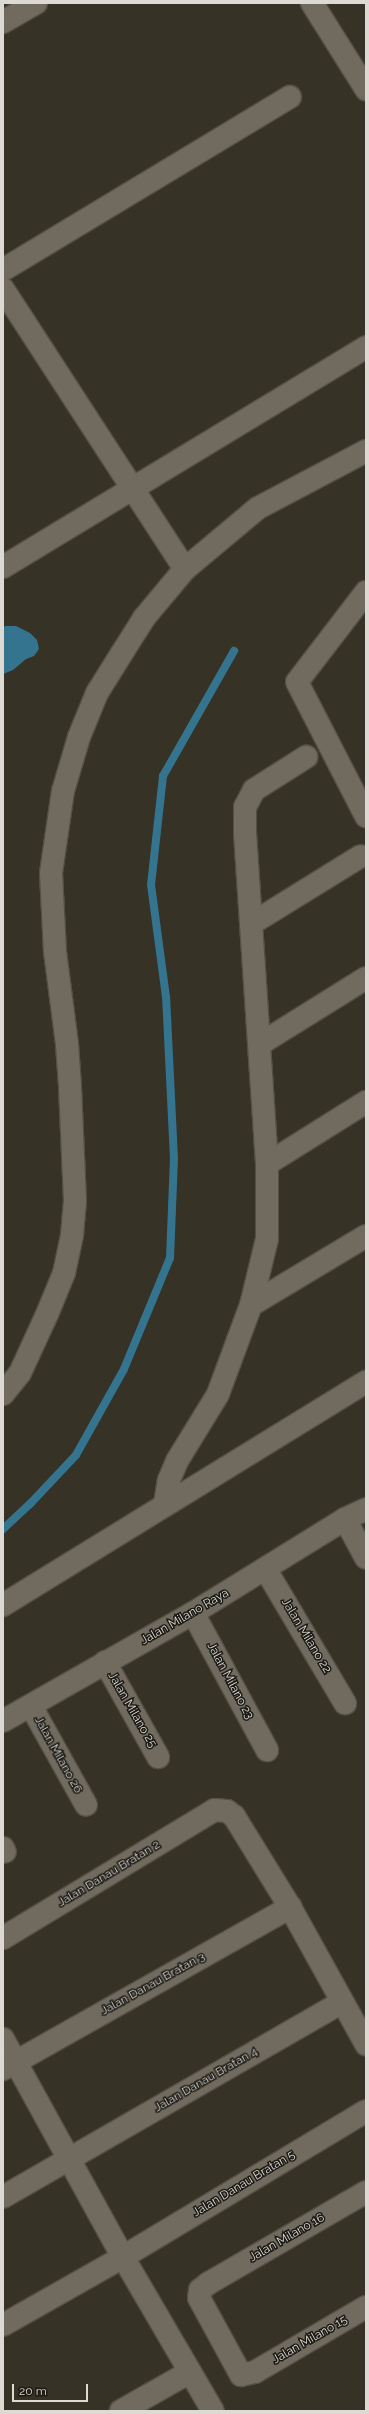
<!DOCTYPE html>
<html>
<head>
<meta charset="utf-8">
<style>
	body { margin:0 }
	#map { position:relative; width:369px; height:2414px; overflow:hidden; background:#363226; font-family:Raleway,sans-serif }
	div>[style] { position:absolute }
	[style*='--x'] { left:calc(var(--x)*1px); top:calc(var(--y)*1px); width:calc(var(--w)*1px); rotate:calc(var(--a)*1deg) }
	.water>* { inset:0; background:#34748f }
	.stream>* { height:8px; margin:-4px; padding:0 4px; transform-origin:4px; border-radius:4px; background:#34748f }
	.roads { filter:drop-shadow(1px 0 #535046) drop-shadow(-1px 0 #535046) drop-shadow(0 1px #535046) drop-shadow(0 -1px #535046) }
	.street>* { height:22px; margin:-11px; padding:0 11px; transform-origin:11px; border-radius:11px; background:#716b5f }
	span { translate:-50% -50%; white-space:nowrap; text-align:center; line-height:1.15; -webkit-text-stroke:3px #1c1a15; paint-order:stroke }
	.street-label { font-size:12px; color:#dddad3 }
	.frame { position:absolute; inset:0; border:4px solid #dddad3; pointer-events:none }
	.scale { position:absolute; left:12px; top:2384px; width:76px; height:18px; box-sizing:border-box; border:2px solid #dddad3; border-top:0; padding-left:5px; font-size:12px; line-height:14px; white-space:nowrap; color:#dddad3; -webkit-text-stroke:3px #1c1a15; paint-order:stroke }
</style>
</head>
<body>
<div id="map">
	<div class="water">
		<i style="clip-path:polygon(6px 626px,16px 626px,30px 633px,37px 640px,39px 649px,34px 656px,26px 659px,13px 670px,3px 674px,3px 627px)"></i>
	</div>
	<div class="stream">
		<i style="--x:3;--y:1529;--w:37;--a:-43"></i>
		<i style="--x:30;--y:1504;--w:67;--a:-46.8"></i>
		<i style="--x:76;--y:1455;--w:98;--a:-60.8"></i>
		<i style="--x:124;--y:1369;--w:120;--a:-67.5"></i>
		<i style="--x:170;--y:1258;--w:99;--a:-87.7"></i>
		<i style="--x:174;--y:1159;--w:162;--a:-92.8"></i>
		<i style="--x:166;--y:997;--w:113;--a:-97.6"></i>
		<i style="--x:151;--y:885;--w:110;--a:-83.7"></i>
		<i style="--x:163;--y:776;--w:144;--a:-60.4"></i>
	</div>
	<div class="roads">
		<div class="street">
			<i style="--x:312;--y:3;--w:102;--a:57.9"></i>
			<i style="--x:3;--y:22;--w:38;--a:-30"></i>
			<i style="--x:3;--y:270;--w:335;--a:-31.1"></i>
			<i style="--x:3;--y:289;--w:334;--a:57"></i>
			<i style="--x:3;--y:567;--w:424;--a:-31.2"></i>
			<i style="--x:366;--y:592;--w:113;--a:127.5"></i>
			<i style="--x:297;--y:682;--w:151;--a:62.8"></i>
			<i style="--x:251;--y:924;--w:129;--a:-31.7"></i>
			<i style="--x:260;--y:1044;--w:125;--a:-31.9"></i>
			<i style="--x:267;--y:1164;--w:117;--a:-32.1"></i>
			<i style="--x:251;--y:1305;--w:134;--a:-31"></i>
			<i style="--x:3;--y:1394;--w:27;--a:-51"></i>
			<i style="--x:20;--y:1373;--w:67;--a:-65.3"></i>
			<i style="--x:48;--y:1312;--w:42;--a:-67.7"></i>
			<i style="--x:64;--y:1273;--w:39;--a:-78"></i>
			<i style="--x:72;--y:1235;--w:34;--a:-85"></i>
			<i style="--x:75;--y:1201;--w:115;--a:-92.5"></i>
			<i style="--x:70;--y:1086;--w:42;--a:-94.1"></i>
			<i style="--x:67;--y:1044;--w:93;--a:-97.4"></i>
			<i style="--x:55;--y:952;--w:79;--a:-92.9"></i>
			<i style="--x:51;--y:873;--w:83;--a:-81.7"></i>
			<i style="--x:63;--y:791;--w:56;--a:-73.5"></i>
			<i style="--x:79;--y:737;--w:48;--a:-67.8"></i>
			<i style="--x:97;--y:693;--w:47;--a:-58"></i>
			<i style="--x:122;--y:653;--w:41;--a:-57.8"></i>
			<i style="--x:144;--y:618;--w:64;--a:-50.1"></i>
			<i style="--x:185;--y:569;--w:95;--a:-39.9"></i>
			<i style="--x:258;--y:508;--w:122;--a:-27.8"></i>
			<i style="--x:165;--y:1504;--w:24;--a:-81"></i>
			<i style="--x:169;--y:1480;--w:21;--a:-67"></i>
			<i style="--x:177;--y:1461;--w:79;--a:-58.5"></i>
			<i style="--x:218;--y:1394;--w:95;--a:-69.7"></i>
			<i style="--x:251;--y:1305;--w:68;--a:-76.4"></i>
			<i style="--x:267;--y:1239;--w:75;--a:-90"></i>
			<i style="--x:267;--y:1164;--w:331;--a:-93.8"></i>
			<i style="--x:245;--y:834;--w:27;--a:-90"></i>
			<i style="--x:245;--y:807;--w:19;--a:-62"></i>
			<i style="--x:254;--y:790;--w:62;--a:-32.4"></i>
			<i style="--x:345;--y:1519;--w:44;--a:61.7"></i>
			<i style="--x:266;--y:1570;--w:155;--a:59.3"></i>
			<i style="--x:3;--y:1605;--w:426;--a:-31.6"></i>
			<i style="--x:193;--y:1613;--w:156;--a:61.6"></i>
			<i style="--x:105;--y:1662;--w:109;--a:60.8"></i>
			<i style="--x:31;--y:1706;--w:113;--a:60.9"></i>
			<i style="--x:3;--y:1721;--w:219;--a:-29.6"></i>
			<i style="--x:193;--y:1613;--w:179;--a:-31.7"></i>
			<i style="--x:345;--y:1519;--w:23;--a:-25"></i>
			<i style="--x:3;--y:1848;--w:4;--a:63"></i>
			<i style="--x:3;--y:1938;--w:247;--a:-31.2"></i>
			<i style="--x:214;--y:1810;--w:13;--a:4"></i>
			<i style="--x:227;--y:1811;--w:9;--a:36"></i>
			<i style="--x:234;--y:1816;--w:107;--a:58.4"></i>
			<i style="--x:290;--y:1907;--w:157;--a:61"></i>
			<i style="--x:3;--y:2039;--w:249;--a:61.2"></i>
			<i style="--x:123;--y:2257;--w:178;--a:59.7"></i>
			<i style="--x:3;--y:2069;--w:330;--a:-29.4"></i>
			<i style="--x:366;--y:2192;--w:181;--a:149.9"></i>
			<i style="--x:209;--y:2283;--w:11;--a:142"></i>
			<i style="--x:200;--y:2290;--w:8;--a:97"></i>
			<i style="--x:199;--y:2298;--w:88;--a:61.4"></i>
			<i style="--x:241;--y:2375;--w:14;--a:-12"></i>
			<i style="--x:255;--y:2372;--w:129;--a:-30.4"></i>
			<i style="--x:3;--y:2197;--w:391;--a:-29.9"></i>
			<i style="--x:3;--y:2325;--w:138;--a:-29.5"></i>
			<i style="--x:123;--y:2257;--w:283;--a:-31"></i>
			<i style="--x:121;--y:2411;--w:79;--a:-29.5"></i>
		</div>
	</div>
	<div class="street-label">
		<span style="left:185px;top:1617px;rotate:-30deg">Jalan Milano Raya</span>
		<span style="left:306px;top:1636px;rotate:59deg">Jalan Milano 22</span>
		<span style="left:230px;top:1681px;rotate:62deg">Jalan Milano 23</span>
		<span style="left:132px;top:1710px;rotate:60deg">Jalan Milano 25</span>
		<span style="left:58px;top:1755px;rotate:61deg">Jalan Milano 26</span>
		<span style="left:109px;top:1874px;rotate:-31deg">Jalan Danau Bratan 2</span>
		<span style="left:153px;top:1984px;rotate:-29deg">Jalan Danau Bratan 3</span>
		<span style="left:206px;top:2080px;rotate:-30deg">Jalan Danau Bratan 4</span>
		<span style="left:244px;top:2184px;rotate:-31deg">Jalan Danau Bratan 5</span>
		<span style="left:287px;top:2238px;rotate:-30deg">Jalan Milano 16</span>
		<span style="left:310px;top:2340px;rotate:-30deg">Jalan Milano 15</span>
	</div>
	<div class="frame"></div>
	<div class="scale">20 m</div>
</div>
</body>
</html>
